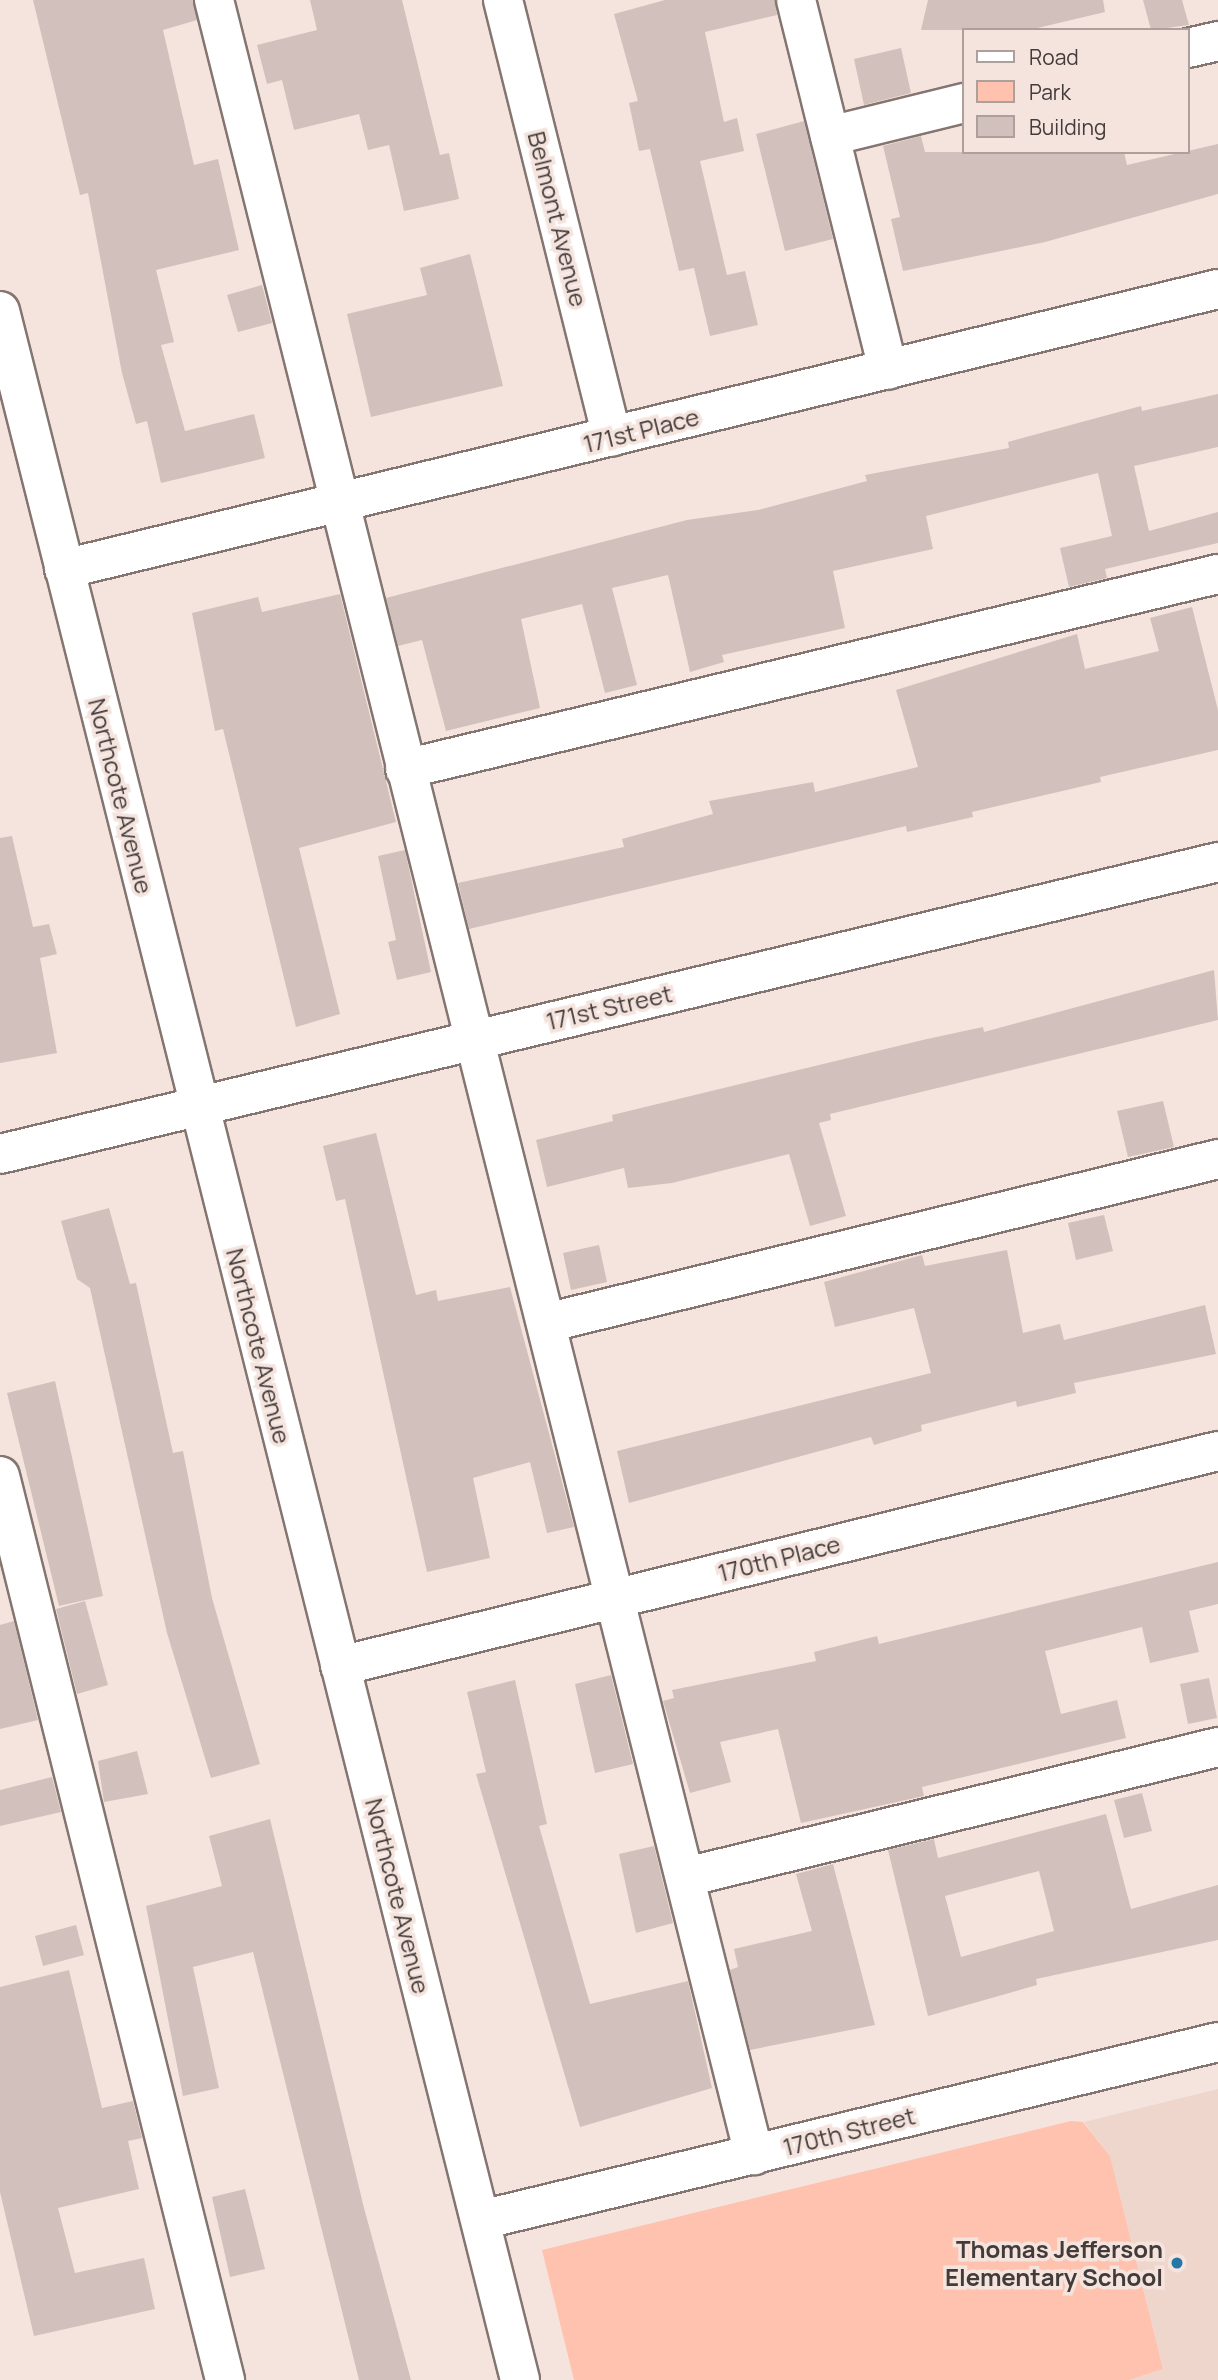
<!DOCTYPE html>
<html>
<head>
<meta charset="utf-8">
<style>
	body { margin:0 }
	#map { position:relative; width:1218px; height:2380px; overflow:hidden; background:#f5e4de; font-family:Manrope,sans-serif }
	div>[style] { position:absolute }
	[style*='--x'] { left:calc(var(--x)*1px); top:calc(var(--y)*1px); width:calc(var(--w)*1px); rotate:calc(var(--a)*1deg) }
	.built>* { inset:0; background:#eed6cd }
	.green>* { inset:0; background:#fec2ae }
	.building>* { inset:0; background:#d1c0bb }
	.roads { filter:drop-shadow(2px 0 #847570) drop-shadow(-2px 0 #847570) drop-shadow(0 2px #847570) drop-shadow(0 -2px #847570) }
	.minor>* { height:38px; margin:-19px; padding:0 19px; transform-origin:19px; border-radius:19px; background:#fff }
	.dots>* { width:19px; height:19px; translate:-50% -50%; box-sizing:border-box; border:4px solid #f5e4de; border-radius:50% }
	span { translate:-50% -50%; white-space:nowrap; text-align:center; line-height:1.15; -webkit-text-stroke:7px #f5e4de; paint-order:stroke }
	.street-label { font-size:24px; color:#423b39 }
	.poi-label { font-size:24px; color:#423b39; font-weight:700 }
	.right { translate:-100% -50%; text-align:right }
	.legend { position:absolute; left:962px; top:28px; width:228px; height:126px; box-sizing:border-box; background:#f5e4de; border:2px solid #ada09c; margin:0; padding:9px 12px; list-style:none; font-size:21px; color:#423b39 }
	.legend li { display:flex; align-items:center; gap:14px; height:35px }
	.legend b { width:35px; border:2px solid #ada09c }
</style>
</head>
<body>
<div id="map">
	<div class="built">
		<i style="clip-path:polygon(1218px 2089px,1218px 2380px,1129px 2380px,1163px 2369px,1110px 2156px,1084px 2122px)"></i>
	</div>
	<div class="green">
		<i style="clip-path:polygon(1071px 2121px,1083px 2122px,1110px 2156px,1163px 2369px,1129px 2380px,574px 2380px,542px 2250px)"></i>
	</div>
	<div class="building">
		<i style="clip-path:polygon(33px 0,193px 0,197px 20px,163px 30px,194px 165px,218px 159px,239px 250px,156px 270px,174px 342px,161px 345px,185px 431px,254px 414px,265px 458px,161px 483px,147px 421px,136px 424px,122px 373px,88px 193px,80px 195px)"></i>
		<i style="clip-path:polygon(310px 0,402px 0,440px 155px,449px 153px,459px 199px,404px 211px,389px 145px,368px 150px,359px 114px,294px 130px,282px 80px,267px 84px,257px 45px,317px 30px)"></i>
		<i style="clip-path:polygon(665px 0,775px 0,777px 15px,705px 32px,724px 122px,737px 118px,744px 151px,700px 161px,727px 275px,745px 271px,758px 325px,710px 336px,694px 268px,679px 271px,650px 149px,639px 151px,629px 103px,638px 101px,614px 14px)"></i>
		<i style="clip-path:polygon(928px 0,1103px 0,1105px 12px,1029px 30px,921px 30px)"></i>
		<i style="clip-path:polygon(1143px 0,1182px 0,1189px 25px,1151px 30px)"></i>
		<i style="clip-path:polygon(901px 48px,911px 93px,864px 105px,854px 59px)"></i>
		<i style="clip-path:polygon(804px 121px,833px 239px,785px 251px,756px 134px)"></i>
		<i style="clip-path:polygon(921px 136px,925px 152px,1124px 152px,1127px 165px,1218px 144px,1218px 194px,1045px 242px,903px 271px,891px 219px,900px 217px,883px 146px)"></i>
		<i style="clip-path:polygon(470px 254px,503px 386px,371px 417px,347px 314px,427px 295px,420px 268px)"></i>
		<i style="clip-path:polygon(262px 285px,272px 323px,238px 332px,227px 295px)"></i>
		<i style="clip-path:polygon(1218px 394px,1218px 447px,1134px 466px,1149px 531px,1218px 512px,1218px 543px,1105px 569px,1107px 578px,1069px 587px,1060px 548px,1112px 536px,1098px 473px,926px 516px,933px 549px,833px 571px,845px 628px,722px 655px,724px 662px,690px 672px,668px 575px,612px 588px,637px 685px,605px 693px,582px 604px,521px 619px,540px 708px,446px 731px,422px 640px,398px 646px,386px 598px,687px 520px,758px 510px,867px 481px,865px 475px,1009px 448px,1008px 442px,1141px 406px,1142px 411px)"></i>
		<i style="clip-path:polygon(340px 594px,396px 822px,299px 848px,340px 1014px,296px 1027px,223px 729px,215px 731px,192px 613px,258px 597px,262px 612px)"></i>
		<i style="clip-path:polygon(1192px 607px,1218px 710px,1218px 750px,1100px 777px,1101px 782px,972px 812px,973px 817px,907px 832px,906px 826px,469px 929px,458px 883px,624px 847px,622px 839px,713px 814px,709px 801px,813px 782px,815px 792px,918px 767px,896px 690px,1077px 634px,1085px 669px,1159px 651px,1150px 618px)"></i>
		<i style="clip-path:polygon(12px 836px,33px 927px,49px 924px,57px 954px,40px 958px,57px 1053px,0 1063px,0 838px)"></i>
		<i style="clip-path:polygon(405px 850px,431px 972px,397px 980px,388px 942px,396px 940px,378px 856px)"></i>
		<i style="clip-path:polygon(1214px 970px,1218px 1020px,830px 1114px,831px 1120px,819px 1123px,846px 1216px,810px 1226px,789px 1154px,672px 1183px,628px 1188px,624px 1168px,547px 1187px,536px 1140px,613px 1121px,612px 1115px,927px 1039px,983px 1027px,984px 1032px)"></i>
		<i style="clip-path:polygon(1163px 1101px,1174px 1147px,1128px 1157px,1117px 1111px)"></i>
		<i style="clip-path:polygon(376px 1133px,416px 1295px,436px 1290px,438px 1301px,510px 1287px,574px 1527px,547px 1533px,530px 1462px,473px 1478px,490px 1558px,427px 1572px,345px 1199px,336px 1201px,323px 1146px)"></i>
		<i style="clip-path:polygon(109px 1208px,130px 1284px,136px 1283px,173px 1453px,183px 1451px,212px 1598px,260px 1764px,211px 1778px,167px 1633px,90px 1288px,77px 1279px,61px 1221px)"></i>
		<i style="clip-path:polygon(1104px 1215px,1113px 1251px,1076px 1260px,1068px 1223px)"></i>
		<i style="clip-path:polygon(599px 1245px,607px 1282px,571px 1290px,563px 1253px)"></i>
		<i style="clip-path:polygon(1007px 1250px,1023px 1333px,1060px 1324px,1064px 1340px,1205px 1305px,1216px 1354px,1074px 1383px,1076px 1393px,1017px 1407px,1016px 1401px,921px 1425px,922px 1431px,874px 1445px,871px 1437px,629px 1503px,617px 1451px,931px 1373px,914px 1308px,835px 1327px,824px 1282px,922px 1255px,925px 1266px)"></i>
		<i style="clip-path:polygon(55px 1381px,103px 1596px,59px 1606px,7px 1393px)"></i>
		<i style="clip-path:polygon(1218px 1562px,1218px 1604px,1189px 1611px,1199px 1652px,1150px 1663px,1142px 1627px,1045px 1651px,1061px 1714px,1117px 1700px,1126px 1738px,922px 1787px,924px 1796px,801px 1823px,778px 1729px,720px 1742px,731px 1782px,690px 1793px,663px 1701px,674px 1698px,672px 1690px,816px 1661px,814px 1652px,877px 1636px,879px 1644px)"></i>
		<i style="clip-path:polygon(85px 1601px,108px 1685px,77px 1694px,56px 1609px)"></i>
		<i style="clip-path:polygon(14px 1621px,38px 1720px,0 1729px,0 1625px)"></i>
		<i style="clip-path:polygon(611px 1675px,633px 1764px,595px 1773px,575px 1684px)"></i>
		<i style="clip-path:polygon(1209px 1678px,1217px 1718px,1188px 1724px,1180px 1684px)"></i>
		<i style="clip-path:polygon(515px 1680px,547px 1824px,539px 1826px,590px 2004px,688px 1981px,712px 2088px,580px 2127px,476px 1774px,486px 1772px,467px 1692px)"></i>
		<i style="clip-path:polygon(137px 1751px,148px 1794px,104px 1802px,98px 1761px)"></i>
		<i style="clip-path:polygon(52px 1777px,61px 1812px,0 1826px,0 1790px)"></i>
		<i style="clip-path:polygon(1142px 1793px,1152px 1831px,1124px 1838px,1114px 1800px)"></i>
		<i style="clip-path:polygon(evenodd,1106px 1814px,1131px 1909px,1218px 1885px,1218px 1940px,1036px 1979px,1037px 1985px,928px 2016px,888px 1850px,934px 1839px,938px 1858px,1106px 1814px,1039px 1871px,1054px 1931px,961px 1957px,945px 1896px,1039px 1871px)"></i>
		<i style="clip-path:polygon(270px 1819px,364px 2208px,411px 2380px,359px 2380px,253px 1952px,193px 1967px,219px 2088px,183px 2096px,146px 1906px,222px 1886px,209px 1836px)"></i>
		<i style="clip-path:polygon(654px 1846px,673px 1923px,636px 1933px,619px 1854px)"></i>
		<i style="clip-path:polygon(833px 1864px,875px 2025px,750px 2050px,730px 1970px,738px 1967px,734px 1949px,812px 1931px,796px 1874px)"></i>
		<i style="clip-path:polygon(76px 1925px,84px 1955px,43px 1966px,35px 1936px)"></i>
		<i style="clip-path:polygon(69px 1970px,102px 2108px,133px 2101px,142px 2138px,128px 2141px,139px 2189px,58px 2208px,75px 2273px,144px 2258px,155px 2309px,34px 2336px,0 2192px,0 1987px)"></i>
		<i style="clip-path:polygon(245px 2189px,265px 2269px,230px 2277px,212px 2197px)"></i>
	</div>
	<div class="roads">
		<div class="minor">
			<i style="--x:214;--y:0;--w:2222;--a:75.93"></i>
			<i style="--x:503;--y:0;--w:450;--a:76"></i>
			<i style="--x:796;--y:0;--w:381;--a:76"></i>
			<i style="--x:1188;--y:48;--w:31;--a:-13"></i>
			<i style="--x:830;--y:136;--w:138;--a:-13.8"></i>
			<i style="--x:0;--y:311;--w:2133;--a:75.89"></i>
			<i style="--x:64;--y:569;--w:1187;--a:-13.64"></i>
			<i style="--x:405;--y:769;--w:836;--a:-13.49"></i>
			<i style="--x:0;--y:1154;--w:1253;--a:-13.48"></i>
			<i style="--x:546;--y:1323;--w:692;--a:-13.71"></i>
			<i style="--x:0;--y:1476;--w:932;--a:76.02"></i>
			<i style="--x:340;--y:1666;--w:904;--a:-13.76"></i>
			<i style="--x:686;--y:1877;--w:548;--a:-13.73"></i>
			<i style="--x:481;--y:2220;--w:758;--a:-13.58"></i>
		</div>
	</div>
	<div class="dots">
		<i style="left:1177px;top:2263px;background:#2677a8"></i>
	</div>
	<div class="street-label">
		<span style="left:558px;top:219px;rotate:76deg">Belmont Avenue</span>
		<span style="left:641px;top:430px;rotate:-14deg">171st Place</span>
		<span style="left:121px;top:796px;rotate:76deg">Northcote Avenue</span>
		<span style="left:609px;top:1007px;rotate:-13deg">171st Street</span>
		<span style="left:259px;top:1346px;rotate:76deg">Northcote Avenue</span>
		<span style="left:779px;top:1558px;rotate:-14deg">170th Place</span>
		<span style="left:398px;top:1896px;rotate:76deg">Northcote Avenue</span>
		<span style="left:849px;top:2131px;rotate:-14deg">170th Street</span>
	</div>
	<div class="poi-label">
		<span class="right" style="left:1163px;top:2263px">Thomas Jefferson<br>Elementary School</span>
	</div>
	<ul class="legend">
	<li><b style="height:9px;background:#fff"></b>Road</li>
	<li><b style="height:19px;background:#fec2ae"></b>Park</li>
	<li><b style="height:19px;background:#d1c0bb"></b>Building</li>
	</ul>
</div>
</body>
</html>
